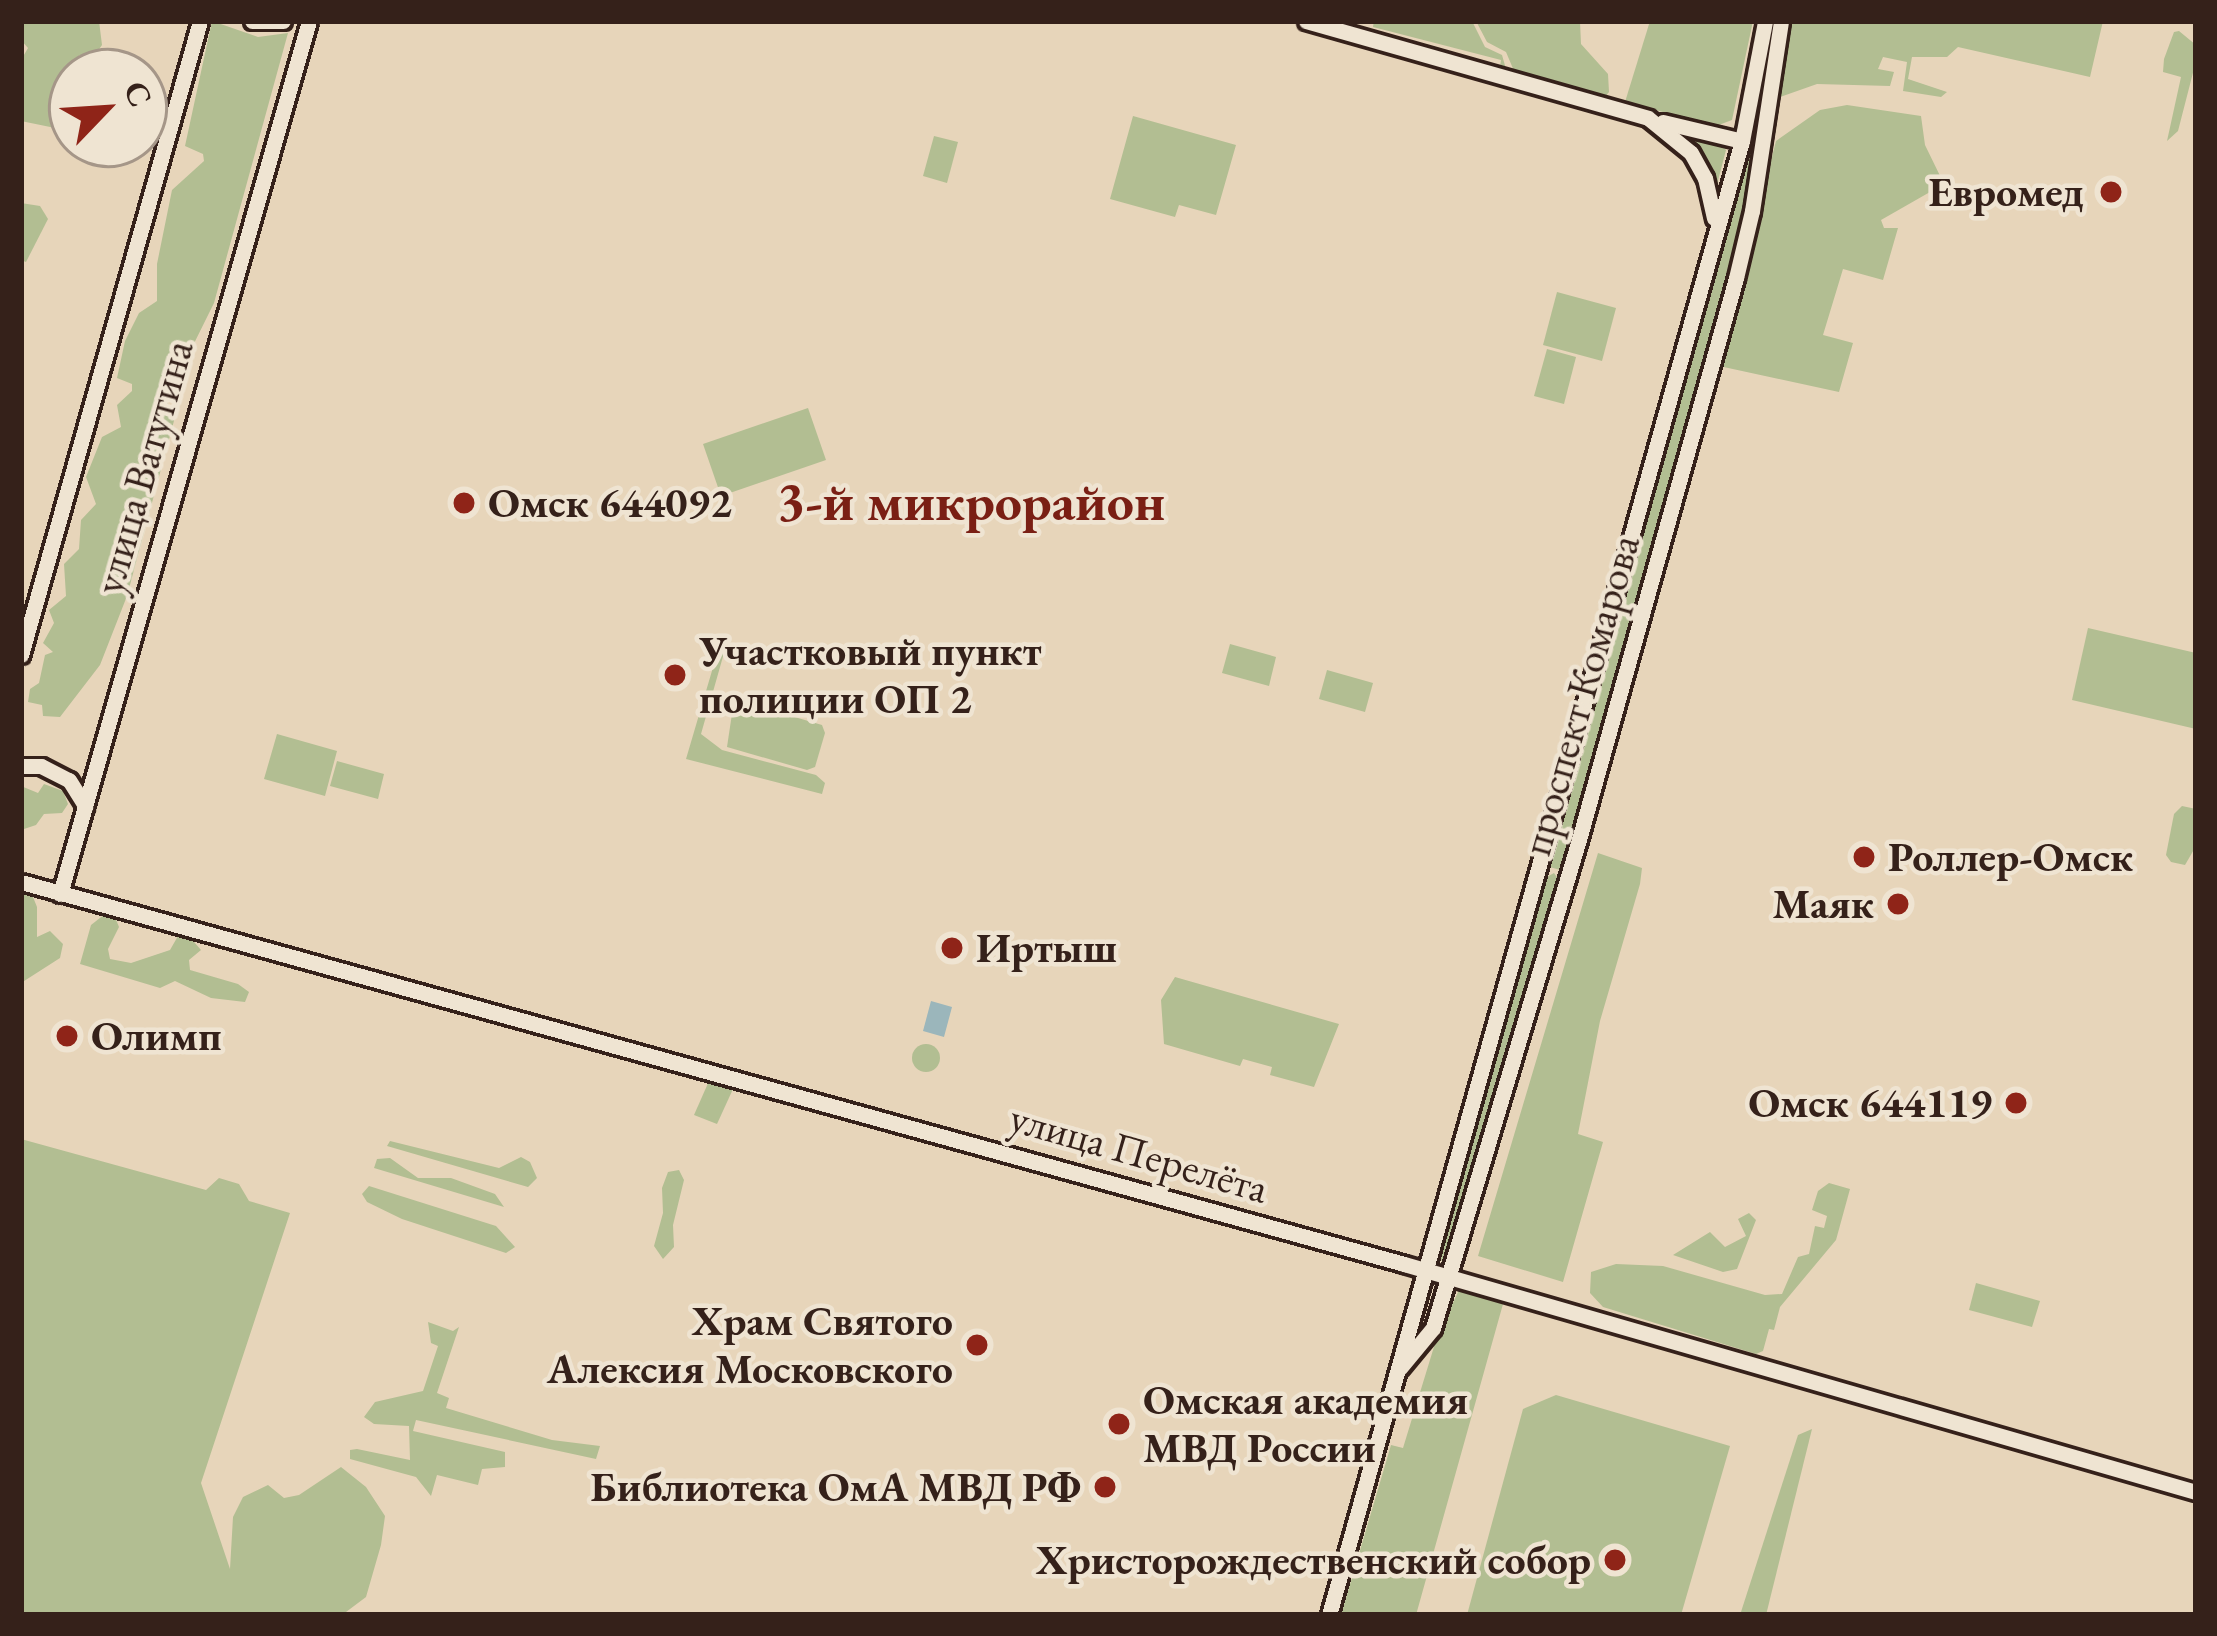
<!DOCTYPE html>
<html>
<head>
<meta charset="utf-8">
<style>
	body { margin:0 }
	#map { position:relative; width:2217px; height:1636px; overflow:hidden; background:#e7d5ba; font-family:"EB Garamond",serif }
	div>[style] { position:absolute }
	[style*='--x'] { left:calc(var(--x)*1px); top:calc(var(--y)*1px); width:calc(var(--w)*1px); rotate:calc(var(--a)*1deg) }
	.green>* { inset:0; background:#b2be92 }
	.round { border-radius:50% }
	.water>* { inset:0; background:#9bb6bb }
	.roads { filter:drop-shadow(3px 0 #35211a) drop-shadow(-3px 0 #35211a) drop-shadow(0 3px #35211a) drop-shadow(0 -3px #35211a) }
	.secondary>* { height:15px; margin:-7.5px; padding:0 7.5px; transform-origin:7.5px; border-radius:7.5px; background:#efe4d2 }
	.dots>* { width:33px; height:33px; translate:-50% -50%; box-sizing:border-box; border:6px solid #efe4d2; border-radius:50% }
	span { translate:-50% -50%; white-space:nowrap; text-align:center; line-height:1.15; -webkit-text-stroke:9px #efe4d2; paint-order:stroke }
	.poi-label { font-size:42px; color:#35211a; font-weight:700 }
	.right { translate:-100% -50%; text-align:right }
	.left { translate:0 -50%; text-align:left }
	.street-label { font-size:42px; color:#35211a }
	.district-label { font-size:54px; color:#7a1f14; font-weight:700 }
	.frame { position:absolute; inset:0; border:24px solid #35211a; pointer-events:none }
	.north { position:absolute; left:48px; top:48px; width:120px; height:120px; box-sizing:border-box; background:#efe4d2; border:3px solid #a59688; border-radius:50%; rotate:65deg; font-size:33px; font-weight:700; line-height:48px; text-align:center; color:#35211a }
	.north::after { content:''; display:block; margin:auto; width:42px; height:54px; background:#8f2418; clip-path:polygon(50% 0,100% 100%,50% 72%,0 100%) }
</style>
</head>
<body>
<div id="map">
	<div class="green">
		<i style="clip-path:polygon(21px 21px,99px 21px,102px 45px,95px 55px,79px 55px,79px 72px,72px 72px,72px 138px,60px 129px,21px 121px,21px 60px,28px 48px,21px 40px)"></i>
		<i style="clip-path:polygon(212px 21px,258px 37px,288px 33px,214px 303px,166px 400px,175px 417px,127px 596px,100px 665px,60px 717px,43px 716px,42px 705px,28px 702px,30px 689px,39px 683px,45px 655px,53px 652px,43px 643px,54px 623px,49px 610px,66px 596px,64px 564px,79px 549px,81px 520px,96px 504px,86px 477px,102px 437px,121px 427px,117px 405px,132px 391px,132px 384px,117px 378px,125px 341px,139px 313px,157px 301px,157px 264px,172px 190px,204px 161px,203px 154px,185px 146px)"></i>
		<i style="clip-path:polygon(1374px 21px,1472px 21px,1485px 47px,1502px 55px,1506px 69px,1500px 67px,1501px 60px,1373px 27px)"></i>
		<i style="clip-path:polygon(1476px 21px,1580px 21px,1581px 44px,1608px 74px,1609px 92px,1605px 97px,1514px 71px,1506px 52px,1487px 42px)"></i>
		<i style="clip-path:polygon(1650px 21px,1753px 21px,1732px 120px,1716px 126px,1625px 102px)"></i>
		<i style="clip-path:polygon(1770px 21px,1775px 21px,1746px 208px,1728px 281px,1564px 871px,1546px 866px)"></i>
		<i style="clip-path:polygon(1785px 21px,2103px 21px,2090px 77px,1958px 47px,1947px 57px,1912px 57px,1908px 79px,1947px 92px,1941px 97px,1903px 91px,1907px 62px,1883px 57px,1878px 69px,1894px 72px,1890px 86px,1817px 84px,1777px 98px)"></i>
		<i style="clip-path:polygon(2179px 31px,2196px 45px,2196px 61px,2178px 131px,2167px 141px,2181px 77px,2163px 72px,2164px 59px,2174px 32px)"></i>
		<i style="clip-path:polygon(1847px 105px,1921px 116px,1925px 145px,1944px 184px,1881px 220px,1884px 228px,1898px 228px,1883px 280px,1843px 269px,1823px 335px,1853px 343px,1839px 392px,1719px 366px,1776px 141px,1820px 110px)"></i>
		<i style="clip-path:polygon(1133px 116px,1236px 145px,1216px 215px,1179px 205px,1175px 217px,1110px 199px)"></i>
		<i style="clip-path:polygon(1680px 133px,1719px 142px,1726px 150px,1714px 196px,1696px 151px)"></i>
		<i style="clip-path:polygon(934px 136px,958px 142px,947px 183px,923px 176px)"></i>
		<i style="clip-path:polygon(21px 203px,40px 206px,48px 219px,26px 262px,21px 260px)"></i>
		<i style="clip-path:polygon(1557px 292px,1616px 308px,1602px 361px,1543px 345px)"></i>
		<i style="clip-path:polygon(1547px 349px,1576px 357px,1564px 404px,1534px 396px)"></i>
		<i style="clip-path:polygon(808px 408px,826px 460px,721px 496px,703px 444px)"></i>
		<i style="clip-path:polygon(2088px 628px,2196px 653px,2196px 729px,2072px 700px)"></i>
		<i style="clip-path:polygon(1230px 644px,1276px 657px,1269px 686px,1222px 673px)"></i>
		<i style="clip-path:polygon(719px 647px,725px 647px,724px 653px,701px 734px,722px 750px,816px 775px,825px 783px,822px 794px,686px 759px)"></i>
		<i style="clip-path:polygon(1327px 670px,1373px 683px,1365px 712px,1319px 699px)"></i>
		<i style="clip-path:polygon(740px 701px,822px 725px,825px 733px,815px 767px,807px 770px,727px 747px,733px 707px)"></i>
		<i style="clip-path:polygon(277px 734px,337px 751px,325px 796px,264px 779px)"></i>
		<i style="clip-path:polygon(337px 761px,384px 774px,378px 799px,330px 786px)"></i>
		<i style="clip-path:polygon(44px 784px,63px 791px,68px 804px,62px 813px,44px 814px,36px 825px,21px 830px,21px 786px,38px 793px)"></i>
		<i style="clip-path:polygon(2182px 806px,2196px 809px,2196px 846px,2185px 865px,2171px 862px,2166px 855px,2174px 814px)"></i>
		<i style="clip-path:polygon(1598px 853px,1642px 868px,1640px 884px,1600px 1021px,1578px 1134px,1603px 1142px,1563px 1282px,1478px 1256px)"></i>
		<i style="clip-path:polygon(1554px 873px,1561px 883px,1442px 1262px,1439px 1252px,1543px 879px)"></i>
		<i style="clip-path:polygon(21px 890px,33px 897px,37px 907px,37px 937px,50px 931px,63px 944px,60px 958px,21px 983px)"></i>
		<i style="clip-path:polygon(105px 914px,115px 917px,119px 927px,108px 949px,110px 959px,131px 963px,170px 950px,178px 936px,188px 935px,201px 950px,189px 960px,190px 970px,238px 984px,249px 992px,245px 1002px,211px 998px,175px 981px,160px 988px,80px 964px,91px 925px)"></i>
		<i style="clip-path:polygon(1175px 977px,1339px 1024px,1314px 1087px,1270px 1075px,1272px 1067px,1243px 1059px,1240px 1066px,1164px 1044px,1161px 1000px)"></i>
		<i class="round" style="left:912px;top:1044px;width:28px;height:28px"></i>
		<i style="clip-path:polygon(709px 1081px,733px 1089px,717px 1124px,694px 1115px)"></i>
		<i style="clip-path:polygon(21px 1139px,206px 1190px,219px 1178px,239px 1184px,249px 1201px,290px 1213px,201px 1483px,230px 1569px,233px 1517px,243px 1497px,268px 1485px,284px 1498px,299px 1495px,341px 1467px,366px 1487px,385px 1516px,381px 1545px,366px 1597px,342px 1615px,21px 1615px)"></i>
		<i style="clip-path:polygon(390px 1141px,499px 1168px,521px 1157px,530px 1162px,537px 1178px,528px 1187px,387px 1146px)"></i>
		<i style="clip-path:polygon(390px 1158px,418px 1178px,451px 1178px,495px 1194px,504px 1207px,374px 1168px,377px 1159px)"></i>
		<i style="clip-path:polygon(679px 1170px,684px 1180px,673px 1225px,674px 1247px,663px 1259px,654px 1246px,663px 1213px,662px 1188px,668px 1172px)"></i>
		<i style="clip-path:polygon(1829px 1183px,1850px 1189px,1836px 1240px,1780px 1307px,1774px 1330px,1769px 1329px,1763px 1351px,1756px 1354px,1603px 1307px,1590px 1293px,1591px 1272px,1616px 1264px,1663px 1266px,1765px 1295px,1782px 1294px,1798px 1257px,1809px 1254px,1815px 1226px,1824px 1228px,1827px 1216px,1812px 1210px,1818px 1191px)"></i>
		<i style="clip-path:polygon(369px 1186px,496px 1226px,515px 1247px,506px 1253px,402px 1219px,367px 1202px,362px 1194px)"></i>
		<i style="clip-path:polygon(1749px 1213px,1756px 1220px,1737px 1269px,1723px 1272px,1673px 1255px,1710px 1232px,1725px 1247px,1746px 1236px,1738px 1219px)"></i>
		<i style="clip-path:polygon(1976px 1283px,2040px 1301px,2032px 1327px,1969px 1310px)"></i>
		<i style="clip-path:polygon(1459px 1290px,1503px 1304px,1416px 1615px,1341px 1615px,1391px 1445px,1403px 1448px,1437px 1337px)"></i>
		<i style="clip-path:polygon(428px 1322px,453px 1331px,459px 1327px,437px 1393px,449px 1398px,446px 1408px,552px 1440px,600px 1446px,596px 1459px,416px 1420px,413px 1431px,505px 1452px,505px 1467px,482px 1469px,478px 1485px,437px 1475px,431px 1496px,416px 1477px,350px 1459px,350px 1450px,357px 1449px,410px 1460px,409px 1426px,374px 1424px,364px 1417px,375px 1402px,423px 1391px,438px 1346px,431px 1343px)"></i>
		<i style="clip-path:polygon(1556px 1395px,1730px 1446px,1681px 1615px,1467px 1615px,1523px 1409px)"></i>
		<i style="clip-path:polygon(1812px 1429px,1766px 1615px,1740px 1615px,1798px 1435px)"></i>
	</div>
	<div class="water">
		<i style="clip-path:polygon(931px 1001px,952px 1007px,944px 1037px,923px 1031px)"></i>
	</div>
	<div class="roads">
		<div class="secondary">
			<i style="--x:252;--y:21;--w:31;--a:0"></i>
			<i style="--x:1306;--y:21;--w:355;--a:15.8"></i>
			<i style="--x:1648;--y:118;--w:55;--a:39.1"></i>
			<i style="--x:1691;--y:153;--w:29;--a:61"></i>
			<i style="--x:1705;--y:178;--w:41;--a:77.3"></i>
			<i style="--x:1663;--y:122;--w:81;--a:13.5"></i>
			<i style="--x:21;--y:655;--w:659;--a:-74.23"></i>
			<i style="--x:21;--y:766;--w:20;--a:0"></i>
			<i style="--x:41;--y:766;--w:31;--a:27"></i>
			<i style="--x:69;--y:780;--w:31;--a:58"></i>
			<i style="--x:21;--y:882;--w:1435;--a:15.44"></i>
			<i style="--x:1404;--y:1264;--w:824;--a:16.06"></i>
			<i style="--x:60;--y:894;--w:908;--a:-74.08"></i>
			<i style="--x:1400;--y:1368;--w:52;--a:-50.5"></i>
			<i style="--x:1433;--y:1328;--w:513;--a:-73.36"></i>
			<i style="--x:1580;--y:836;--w:579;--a:-74.38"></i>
			<i style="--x:1736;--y:278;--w:69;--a:-76.6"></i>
			<i style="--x:1752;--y:211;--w:192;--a:-81.3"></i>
			<i style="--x:1329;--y:1615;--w:1531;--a:-74.35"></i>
			<i style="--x:1742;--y:141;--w:122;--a:-79.1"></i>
		</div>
	</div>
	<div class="dots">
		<i style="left:2111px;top:192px;background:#8f2418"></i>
		<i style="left:464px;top:503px;background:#8f2418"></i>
		<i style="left:675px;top:675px;background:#8f2418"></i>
		<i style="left:1864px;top:857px;background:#8f2418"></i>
		<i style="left:1898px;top:904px;background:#8f2418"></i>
		<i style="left:952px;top:948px;background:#8f2418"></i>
		<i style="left:67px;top:1036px;background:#8f2418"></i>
		<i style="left:2016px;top:1103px;background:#8f2418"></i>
		<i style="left:977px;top:1345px;background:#8f2418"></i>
		<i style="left:1119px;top:1424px;background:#8f2418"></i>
		<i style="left:1105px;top:1487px;background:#8f2418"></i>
		<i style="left:1615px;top:1560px;background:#8f2418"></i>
	</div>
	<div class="poi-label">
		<span class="right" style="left:2084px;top:192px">Евромед</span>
		<span class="left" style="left:488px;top:503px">Омск 644092</span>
		<span class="left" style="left:699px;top:675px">Участковый пункт<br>полиции ОП 2</span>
		<span class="left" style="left:1888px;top:857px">Роллер-Омск</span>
		<span class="right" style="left:1874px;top:904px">Маяк</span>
		<span class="left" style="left:976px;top:948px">Иртыш</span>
		<span class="left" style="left:91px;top:1036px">Олимп</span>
		<span class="right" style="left:1992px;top:1103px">Омск 644119</span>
		<span class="right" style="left:953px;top:1345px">Храм Святого<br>Алексия Московского</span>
		<span class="left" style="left:1143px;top:1424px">Омская академия<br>МВД России</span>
		<span class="right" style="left:1081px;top:1487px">Библиотека ОмА МВД РФ</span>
		<span class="right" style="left:1591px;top:1560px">Христорождественский собор</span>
	</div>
	<div class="street-label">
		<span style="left:144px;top:467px;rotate:-74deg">улица Ватутина</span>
		<span style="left:1581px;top:695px;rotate:-74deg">проспект Комарова</span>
		<span style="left:1139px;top:1153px;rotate:16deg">улица Перелёта</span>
	</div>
	<div class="district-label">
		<span style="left:971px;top:501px">3-й микрорайон</span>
	</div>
	<div class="frame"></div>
	<div class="north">С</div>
</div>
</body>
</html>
